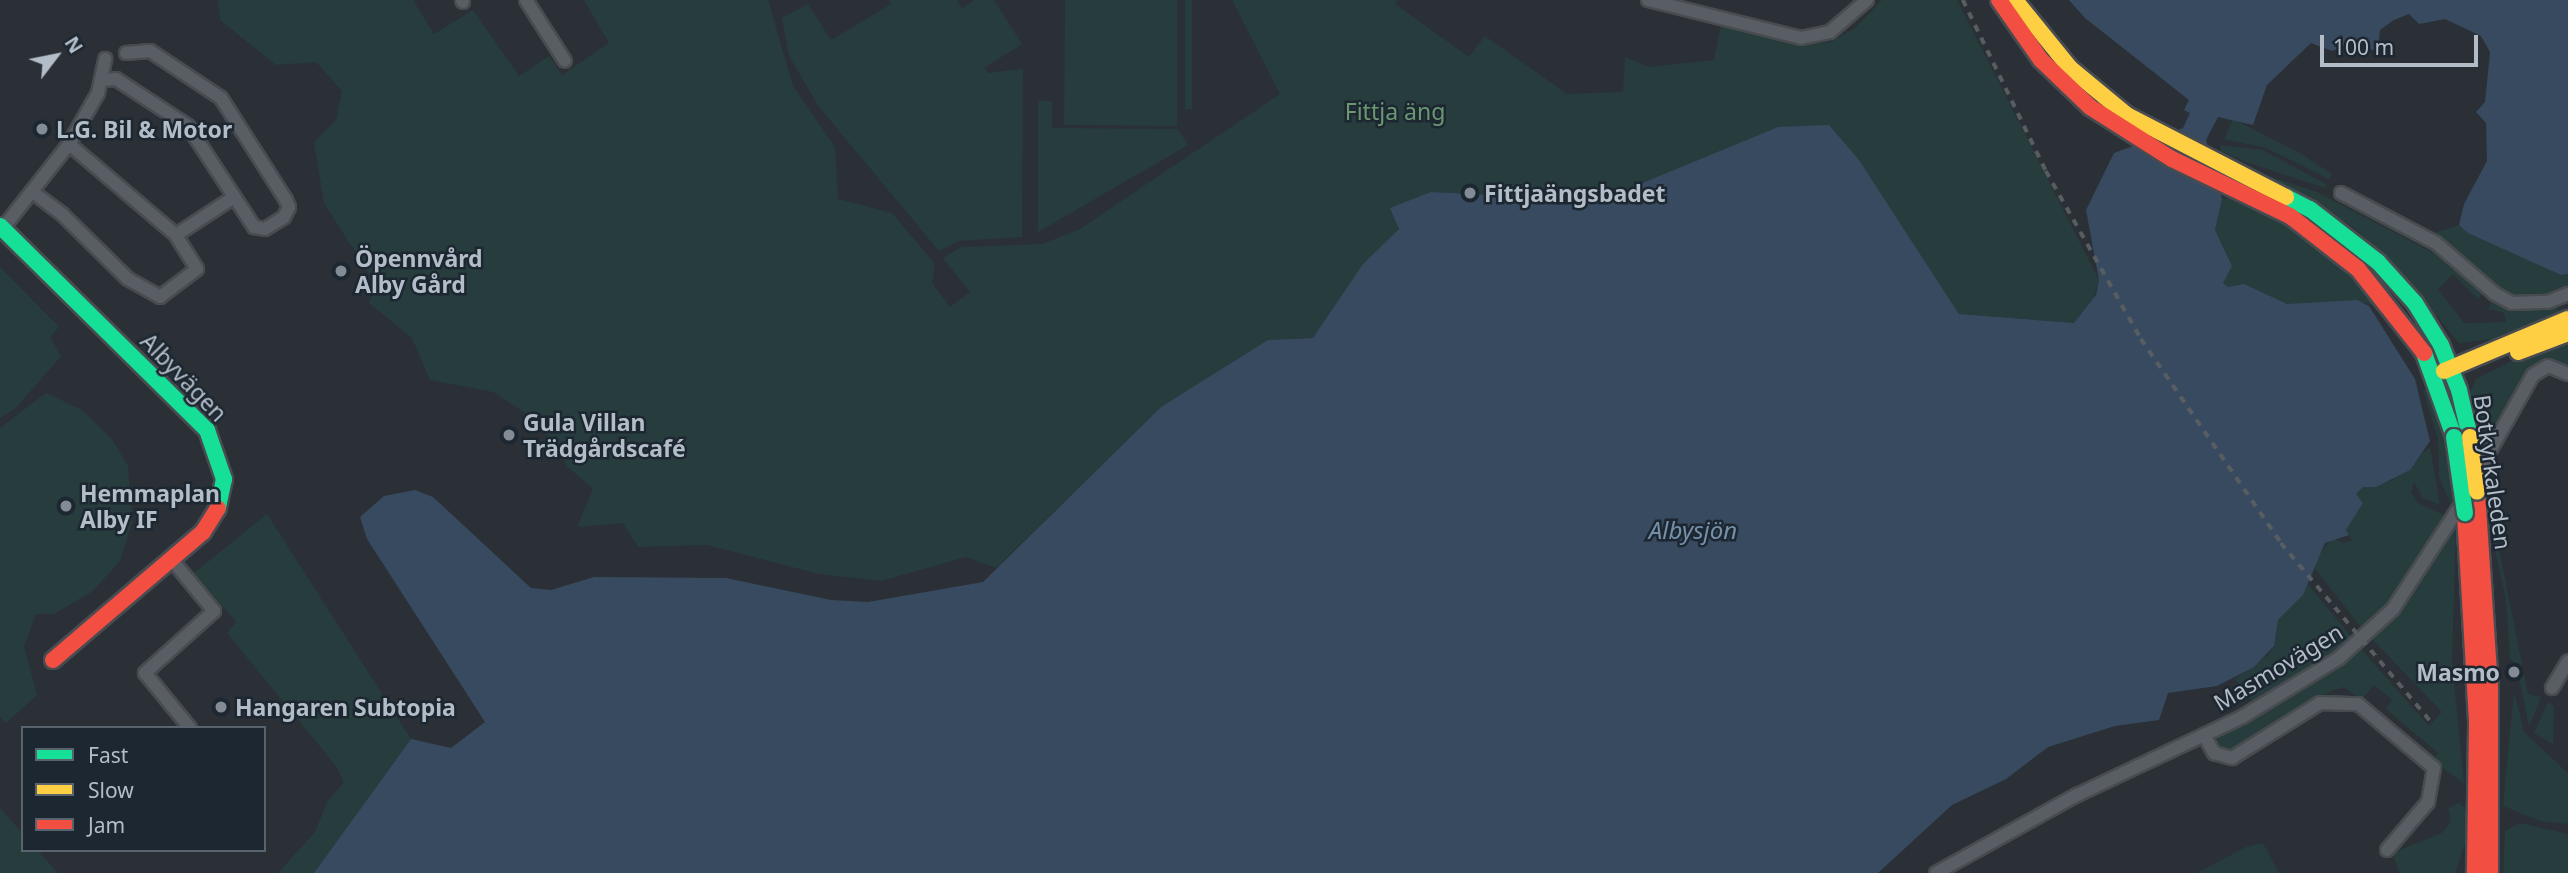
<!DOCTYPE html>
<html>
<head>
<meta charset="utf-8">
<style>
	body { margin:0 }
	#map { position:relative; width:2568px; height:873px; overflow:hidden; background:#2a3036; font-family:"Noto Sans",sans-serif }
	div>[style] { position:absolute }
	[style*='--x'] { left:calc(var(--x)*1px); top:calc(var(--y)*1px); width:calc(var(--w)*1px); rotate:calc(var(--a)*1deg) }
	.green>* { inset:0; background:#273c3d }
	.water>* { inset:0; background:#374a5f }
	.roads { filter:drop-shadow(2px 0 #484c51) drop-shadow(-2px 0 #484c51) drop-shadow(0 2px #484c51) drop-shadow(0 -2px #484c51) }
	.street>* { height:12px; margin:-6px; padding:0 6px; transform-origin:6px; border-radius:6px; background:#595e65 }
	.fast>* { height:16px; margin:-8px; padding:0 8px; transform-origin:8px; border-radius:8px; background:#16e098 }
	.slow>* { height:16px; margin:-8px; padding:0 8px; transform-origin:8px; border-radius:8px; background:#ffcf43 }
	.jam>* { height:16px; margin:-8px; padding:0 8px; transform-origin:8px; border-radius:8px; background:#f24e42 }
	.rail>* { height:3.5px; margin-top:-1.75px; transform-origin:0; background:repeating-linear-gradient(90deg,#585d62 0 7px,transparent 0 14px) }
	.bridges { filter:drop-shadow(2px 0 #484c51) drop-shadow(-2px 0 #484c51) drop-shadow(0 2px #484c51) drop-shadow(0 -2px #484c51) }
	.fast-bridge>* { height:16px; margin:-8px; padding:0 8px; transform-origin:8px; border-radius:8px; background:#16e098 }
	.slow-bridge>* { height:16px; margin:-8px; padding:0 8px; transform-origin:8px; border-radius:8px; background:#ffcf43 }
	.dots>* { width:19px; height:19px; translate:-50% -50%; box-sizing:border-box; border:4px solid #1d2731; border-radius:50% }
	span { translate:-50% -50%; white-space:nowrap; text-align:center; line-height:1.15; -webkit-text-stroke:5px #1d2731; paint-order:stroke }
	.park-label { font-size:23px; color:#6b9872 }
	.poi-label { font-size:23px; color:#b3bdc8; font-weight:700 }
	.left { translate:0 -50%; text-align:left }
	.right { translate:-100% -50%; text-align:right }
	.street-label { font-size:23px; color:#b3bdc8 }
	.water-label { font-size:24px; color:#7490aa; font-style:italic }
	.legend { position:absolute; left:21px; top:726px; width:245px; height:126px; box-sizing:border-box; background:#1d2731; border:2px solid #59636d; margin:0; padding:9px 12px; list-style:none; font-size:21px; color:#b3bdc8 }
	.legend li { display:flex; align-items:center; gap:14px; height:35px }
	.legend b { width:35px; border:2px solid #59636d }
	.north { position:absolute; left:21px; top:21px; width:70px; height:70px; -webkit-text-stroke:5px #1d2731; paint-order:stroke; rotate:58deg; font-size:19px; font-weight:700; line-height:28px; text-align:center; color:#b3bdc8 }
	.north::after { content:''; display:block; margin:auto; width:24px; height:32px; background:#b3bdc8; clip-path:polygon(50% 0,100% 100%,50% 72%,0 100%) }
	.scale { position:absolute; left:2320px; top:35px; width:158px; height:32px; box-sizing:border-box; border:4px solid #b3bdc8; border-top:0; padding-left:9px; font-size:21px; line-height:24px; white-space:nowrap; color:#b3bdc8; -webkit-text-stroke:5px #1d2731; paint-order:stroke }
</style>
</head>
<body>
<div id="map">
	<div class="green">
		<i style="clip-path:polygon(218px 0,413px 0,434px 34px,473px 10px,519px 76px,549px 56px,562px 75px,609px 43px,584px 0,768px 0,793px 86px,835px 147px,838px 199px,892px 213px,935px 264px,932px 283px,950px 307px,970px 292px,943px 258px,961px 247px,1042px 244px,1080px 229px,1280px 94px,1232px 0,1397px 0,1395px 4px,1469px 57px,1485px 36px,1567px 94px,1623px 92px,1625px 57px,1649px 67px,1714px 60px,1721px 25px,1799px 44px,1831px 42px,1855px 28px,1882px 0,1957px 0,2099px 280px,2091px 307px,2075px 323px,1959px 314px,1859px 160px,1778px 127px,1601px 200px,1431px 192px,1383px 246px,1313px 338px,1297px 338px,1161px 407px,996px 568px,966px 557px,881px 581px,819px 574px,707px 545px,638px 547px,623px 523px,577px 527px,593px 489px,567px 466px,538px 421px,493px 392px,430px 380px,412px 338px,369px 303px,377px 286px,324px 203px,314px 142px,336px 120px,342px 91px,316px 62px,276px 65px,220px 20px)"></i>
		<i style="clip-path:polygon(890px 0,957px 0,962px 9px,974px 0,994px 0,1022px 44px,984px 68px,989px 73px,1023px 69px,1022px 237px,959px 241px,939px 251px,819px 107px,789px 56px,782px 18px,808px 4px,831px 40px,891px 4px)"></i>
		<i style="clip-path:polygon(1065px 0,1177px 0,1177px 126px,1064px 125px)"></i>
		<i style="clip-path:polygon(1185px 0,1192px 0,1192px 109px,1185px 109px)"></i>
		<i style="clip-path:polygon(1038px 101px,1052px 101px,1052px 128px,1178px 129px,1188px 145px,1038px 232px)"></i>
		<i style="clip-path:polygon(2233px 119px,2300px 153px,2332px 174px,2329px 179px,2266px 148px,2224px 139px)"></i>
		<i style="clip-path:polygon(2220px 145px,2263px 150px,2326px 184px,2325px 188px,2243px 161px,2221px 151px)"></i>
		<i style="clip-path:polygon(2246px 169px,2317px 192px,2445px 259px,2483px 293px,2478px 299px,2453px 274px,2438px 289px,2464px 323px,2506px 322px,2504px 313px,2488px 309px,2492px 300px,2523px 311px,2556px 305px,2559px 311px,2501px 338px,2459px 343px,2394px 265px,2354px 228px,2315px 203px)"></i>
		<i style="clip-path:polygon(2232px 198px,2293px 228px,2331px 257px,2376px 305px,2351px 301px,2297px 306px,2271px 300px,2250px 287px,2228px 287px,2223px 283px,2230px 261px,2215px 230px,2222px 199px)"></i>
		<i style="clip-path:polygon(2459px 225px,2561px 275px,2568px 274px,2568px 288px,2525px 300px,2509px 296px,2431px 234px)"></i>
		<i style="clip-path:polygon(0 267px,59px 327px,50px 337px,61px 356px,16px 408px,0 418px)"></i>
		<i style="clip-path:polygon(2568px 342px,2568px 369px,2550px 360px,2529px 371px,2481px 455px,2470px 393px,2476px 379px,2516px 359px)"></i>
		<i style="clip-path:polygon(2428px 388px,2447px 452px,2454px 497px,2451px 504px,2439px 478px,2438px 439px,2423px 390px)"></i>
		<i style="clip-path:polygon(46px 393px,82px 410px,111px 438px,128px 466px,132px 523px,120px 561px,93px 591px,54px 614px,36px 614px,24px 646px,37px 695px,6px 723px,0 717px,0 428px)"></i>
		<i style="clip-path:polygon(2430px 447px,2440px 505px,2423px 498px,2414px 482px,2411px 492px,2418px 503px,2446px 516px,2391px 601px,2364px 631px,2312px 565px,2332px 538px,2344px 543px,2352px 540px,2346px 530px,2363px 503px,2356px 495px,2363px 486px,2391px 481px)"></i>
		<i style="clip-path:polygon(2482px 465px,2528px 694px,2541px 697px,2529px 727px,2517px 667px,2510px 658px,2506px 599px,2490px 530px)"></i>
		<i style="clip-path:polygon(267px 514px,411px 739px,314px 873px,278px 873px,315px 832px,327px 802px,344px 782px,336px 766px,227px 633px,236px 622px,194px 573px)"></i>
		<i style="clip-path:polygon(2456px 525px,2452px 661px,2464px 783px,2436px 764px,2432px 760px,2438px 753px,2386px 709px,2392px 700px,2374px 685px,2361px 700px,2344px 687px,2331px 691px,2235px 751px,2221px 749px,2217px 737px,2361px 649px,2429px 726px,2442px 712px,2372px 639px,2397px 612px)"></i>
		<i style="clip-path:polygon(2305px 581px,2354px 640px,2254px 704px,2235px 679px,2268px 655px,2274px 646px,2278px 620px,2303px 595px)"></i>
		<i style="clip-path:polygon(2514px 691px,2524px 732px,2568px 773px,2568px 824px,2540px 821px,2503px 806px)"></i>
		<i style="clip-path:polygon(2548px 702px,2554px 706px,2553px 744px,2534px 733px)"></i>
		<i style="clip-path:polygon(2459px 803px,2466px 809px,2466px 841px,2455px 873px,2400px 873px,2392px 853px,2442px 833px,2451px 821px,2448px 808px)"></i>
		<i style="clip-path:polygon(0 808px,23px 834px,23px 850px,37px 850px,58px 873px,0 873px)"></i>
		<i style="clip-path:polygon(2520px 823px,2568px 834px,2568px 873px,2503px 873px,2505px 831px)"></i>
		<i style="clip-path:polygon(2263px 843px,2279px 873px,2197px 873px,2246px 847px)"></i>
	</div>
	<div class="water">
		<i style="clip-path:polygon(2069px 0,2568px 0,2568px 274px,2561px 275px,2468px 233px,2459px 225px,2464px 204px,2487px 161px,2486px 123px,2476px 112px,2485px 102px,2490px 52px,2481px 36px,2445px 19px,2419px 24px,2409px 14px,2394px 20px,2380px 30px,2378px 51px,2369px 49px,2360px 39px,2332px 51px,2311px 43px,2267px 85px,2253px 125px,2218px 117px,2206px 140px,2222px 199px,2215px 230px,2232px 266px,2223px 283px,2228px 287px,2244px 284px,2287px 304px,2357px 300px,2369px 306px,2415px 379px,2430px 441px,2410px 470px,2376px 487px,2363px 487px,2356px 494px,2363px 503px,2346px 530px,2349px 535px,2325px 543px,2303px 595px,2278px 620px,2274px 646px,2254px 667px,2217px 686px,2168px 693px,2159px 720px,2115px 726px,2048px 747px,2006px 779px,1952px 805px,1878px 873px,314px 873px,411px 739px,451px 748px,485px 722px,367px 539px,360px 517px,384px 496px,415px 490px,433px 497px,531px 588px,551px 590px,594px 577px,726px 578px,831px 600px,868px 602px,983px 582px,1161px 407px,1268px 340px,1313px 338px,1363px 264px,1399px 229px,1390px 208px,1431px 192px,1601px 200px,1778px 127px,1829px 125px,1859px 160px,1959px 314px,2074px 323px,2096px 295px,2099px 280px,2086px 210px,2114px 153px,2183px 128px,2190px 113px,2184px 110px,2189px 100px,2085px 18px)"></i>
	</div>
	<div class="roads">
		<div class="street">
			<i style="--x:462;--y:0;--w:2;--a:63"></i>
			<i style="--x:526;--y:0;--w:72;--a:57.4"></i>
			<i style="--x:1648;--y:0;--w:158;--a:13.9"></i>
			<i style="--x:1801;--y:38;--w:30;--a:-12"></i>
			<i style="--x:1830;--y:32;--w:49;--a:-40.9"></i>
			<i style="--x:102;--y:80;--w:14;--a:-4"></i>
			<i style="--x:116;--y:79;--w:86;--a:33.1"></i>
			<i style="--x:188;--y:126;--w:121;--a:56.8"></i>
			<i style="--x:254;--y:227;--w:11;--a:10"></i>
			<i style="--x:265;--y:229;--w:22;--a:-32"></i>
			<i style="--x:284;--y:217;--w:11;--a:-63"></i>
			<i style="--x:289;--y:207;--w:8;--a:-113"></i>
			<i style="--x:286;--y:200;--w:121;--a:-122.5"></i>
			<i style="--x:221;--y:98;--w:85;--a:-146.5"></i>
			<i style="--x:150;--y:51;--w:24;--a:175"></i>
			<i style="--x:34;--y:193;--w:36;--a:37"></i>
			<i style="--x:63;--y:215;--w:91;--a:44.6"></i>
			<i style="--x:128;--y:279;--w:37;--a:29"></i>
			<i style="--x:160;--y:297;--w:46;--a:-37.1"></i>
			<i style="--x:197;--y:269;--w:40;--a:-122"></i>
			<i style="--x:176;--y:235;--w:140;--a:-139.6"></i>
			<i style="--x:2341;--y:193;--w:107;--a:27.8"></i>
			<i style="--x:2436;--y:243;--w:78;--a:40.8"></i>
			<i style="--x:2495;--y:294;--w:19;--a:28"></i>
			<i style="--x:2512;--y:303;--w:36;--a:-2"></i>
			<i style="--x:2548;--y:302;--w:22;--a:-22"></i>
			<i style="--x:3;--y:228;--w:107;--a:-51.8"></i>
			<i style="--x:69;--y:144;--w:59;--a:-60.4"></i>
			<i style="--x:98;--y:93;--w:35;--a:-78"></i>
			<i style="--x:176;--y:235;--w:69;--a:-33.2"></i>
			<i style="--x:2475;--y:477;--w:117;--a:-60.4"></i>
			<i style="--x:2533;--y:375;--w:17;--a:-31"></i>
			<i style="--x:2548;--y:366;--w:22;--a:22"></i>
			<i style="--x:172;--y:560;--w:66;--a:50.5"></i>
			<i style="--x:214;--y:611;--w:93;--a:138.1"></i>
			<i style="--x:145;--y:673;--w:71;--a:50.7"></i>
			<i style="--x:2552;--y:688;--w:31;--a:-59"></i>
			<i style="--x:2204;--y:735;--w:21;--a:61"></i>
			<i style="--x:2214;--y:753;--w:19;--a:16"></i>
			<i style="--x:2232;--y:758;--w:104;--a:-32"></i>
			<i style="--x:2320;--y:703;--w:38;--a:2"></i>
			<i style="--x:2358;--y:704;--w:99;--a:40.1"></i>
			<i style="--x:2434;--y:768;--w:35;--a:100"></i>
			<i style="--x:2428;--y:802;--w:63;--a:130.5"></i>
			<i style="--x:1936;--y:873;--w:161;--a:-29"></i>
			<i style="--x:2077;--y:795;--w:183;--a:-25.3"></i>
			<i style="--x:2242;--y:717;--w:114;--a:-31.3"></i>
			<i style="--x:2339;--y:658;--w:73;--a:-42.2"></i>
			<i style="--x:2393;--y:609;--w:130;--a:-56.9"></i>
		</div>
		<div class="fast">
			<i style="--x:2286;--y:197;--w:27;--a:27"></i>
			<i style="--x:2310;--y:209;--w:86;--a:37.9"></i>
			<i style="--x:2378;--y:262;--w:55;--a:47.9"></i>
			<i style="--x:2415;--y:303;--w:49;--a:58.2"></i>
			<i style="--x:2441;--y:345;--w:48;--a:68.2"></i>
			<i style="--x:2459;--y:390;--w:48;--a:76.8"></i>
			<i style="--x:0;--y:226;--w:291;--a:44.6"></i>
			<i style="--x:207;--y:430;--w:52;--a:70.9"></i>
			<i style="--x:224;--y:479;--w:30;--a:102"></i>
			<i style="--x:2424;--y:353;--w:89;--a:70.3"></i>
		</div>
		<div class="slow">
			<i style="--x:2015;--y:0;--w:87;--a:51"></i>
			<i style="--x:2070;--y:68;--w:74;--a:39.5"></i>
			<i style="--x:2127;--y:115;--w:179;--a:27.3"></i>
			<i style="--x:2518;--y:352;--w:53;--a:-20.8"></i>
			<i style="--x:2444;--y:371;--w:134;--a:-22.8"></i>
		</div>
		<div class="jam">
			<i style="--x:1999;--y:0;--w:73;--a:55"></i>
			<i style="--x:2041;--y:60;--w:68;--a:43.8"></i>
			<i style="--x:2090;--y:107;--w:97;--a:32.4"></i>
			<i style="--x:2172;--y:159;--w:131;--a:25.8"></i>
			<i style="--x:2290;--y:216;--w:86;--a:37.9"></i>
			<i style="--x:2358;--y:269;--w:107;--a:51.8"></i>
			<i style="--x:2477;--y:492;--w:198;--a:86.2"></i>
			<i style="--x:2490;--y:690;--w:183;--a:90"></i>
			<i style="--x:2465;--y:513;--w:211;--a:86.7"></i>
			<i style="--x:2477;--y:724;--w:149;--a:90.8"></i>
			<i style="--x:53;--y:660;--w:197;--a:-40.5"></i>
			<i style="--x:203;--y:532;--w:28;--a:-58"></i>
		</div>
	</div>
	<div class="rail">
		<i style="--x:1963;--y:0;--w:190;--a:64.1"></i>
		<i style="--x:2046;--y:171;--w:193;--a:60.5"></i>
		<i style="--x:2141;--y:339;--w:247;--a:55.5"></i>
		<i style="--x:2281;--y:543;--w:234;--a:50"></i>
	</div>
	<div class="bridges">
		<div class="fast-bridge">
			<i style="--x:2454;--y:437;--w:77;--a:81.8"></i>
		</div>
		<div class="slow-bridge">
			<i style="--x:2470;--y:437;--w:55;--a:82.7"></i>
		</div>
	</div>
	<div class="dots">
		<i style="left:42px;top:129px;background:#838c95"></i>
		<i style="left:1470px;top:193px;background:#838c95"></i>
		<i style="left:341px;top:271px;background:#838c95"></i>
		<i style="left:509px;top:435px;background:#838c95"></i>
		<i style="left:66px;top:506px;background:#838c95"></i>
		<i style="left:2514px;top:672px;background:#838c95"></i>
		<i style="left:221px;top:707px;background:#838c95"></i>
	</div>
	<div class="park-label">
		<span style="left:1395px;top:111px">Fittja äng</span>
	</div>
	<div class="poi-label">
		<span class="left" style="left:56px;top:129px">L.G. Bil &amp; Motor</span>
		<span class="left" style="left:1484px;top:193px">Fittjaängsbadet</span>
		<span class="left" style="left:355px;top:271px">Öpennvård<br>Alby Gård</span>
		<span class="left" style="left:523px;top:435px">Gula Villan<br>Trädgårdscafé</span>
		<span class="left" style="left:80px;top:506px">Hemmaplan<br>Alby IF</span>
		<span class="right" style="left:2500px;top:672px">Masmo</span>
		<span class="left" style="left:235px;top:707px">Hangaren Subtopia</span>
	</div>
	<div class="street-label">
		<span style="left:184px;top:377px;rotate:46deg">Albyvägen</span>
		<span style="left:2493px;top:472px;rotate:82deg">Botkyrkaleden</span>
		<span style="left:2278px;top:667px;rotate:-31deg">Masmovägen</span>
	</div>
	<div class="water-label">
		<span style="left:1693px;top:530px">Albysjön</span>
	</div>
	<ul class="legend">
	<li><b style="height:9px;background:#16e098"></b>Fast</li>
	<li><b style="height:9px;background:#ffcf43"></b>Slow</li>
	<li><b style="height:9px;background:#f24e42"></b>Jam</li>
	</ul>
	<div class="north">N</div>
	<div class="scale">100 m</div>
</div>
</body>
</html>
